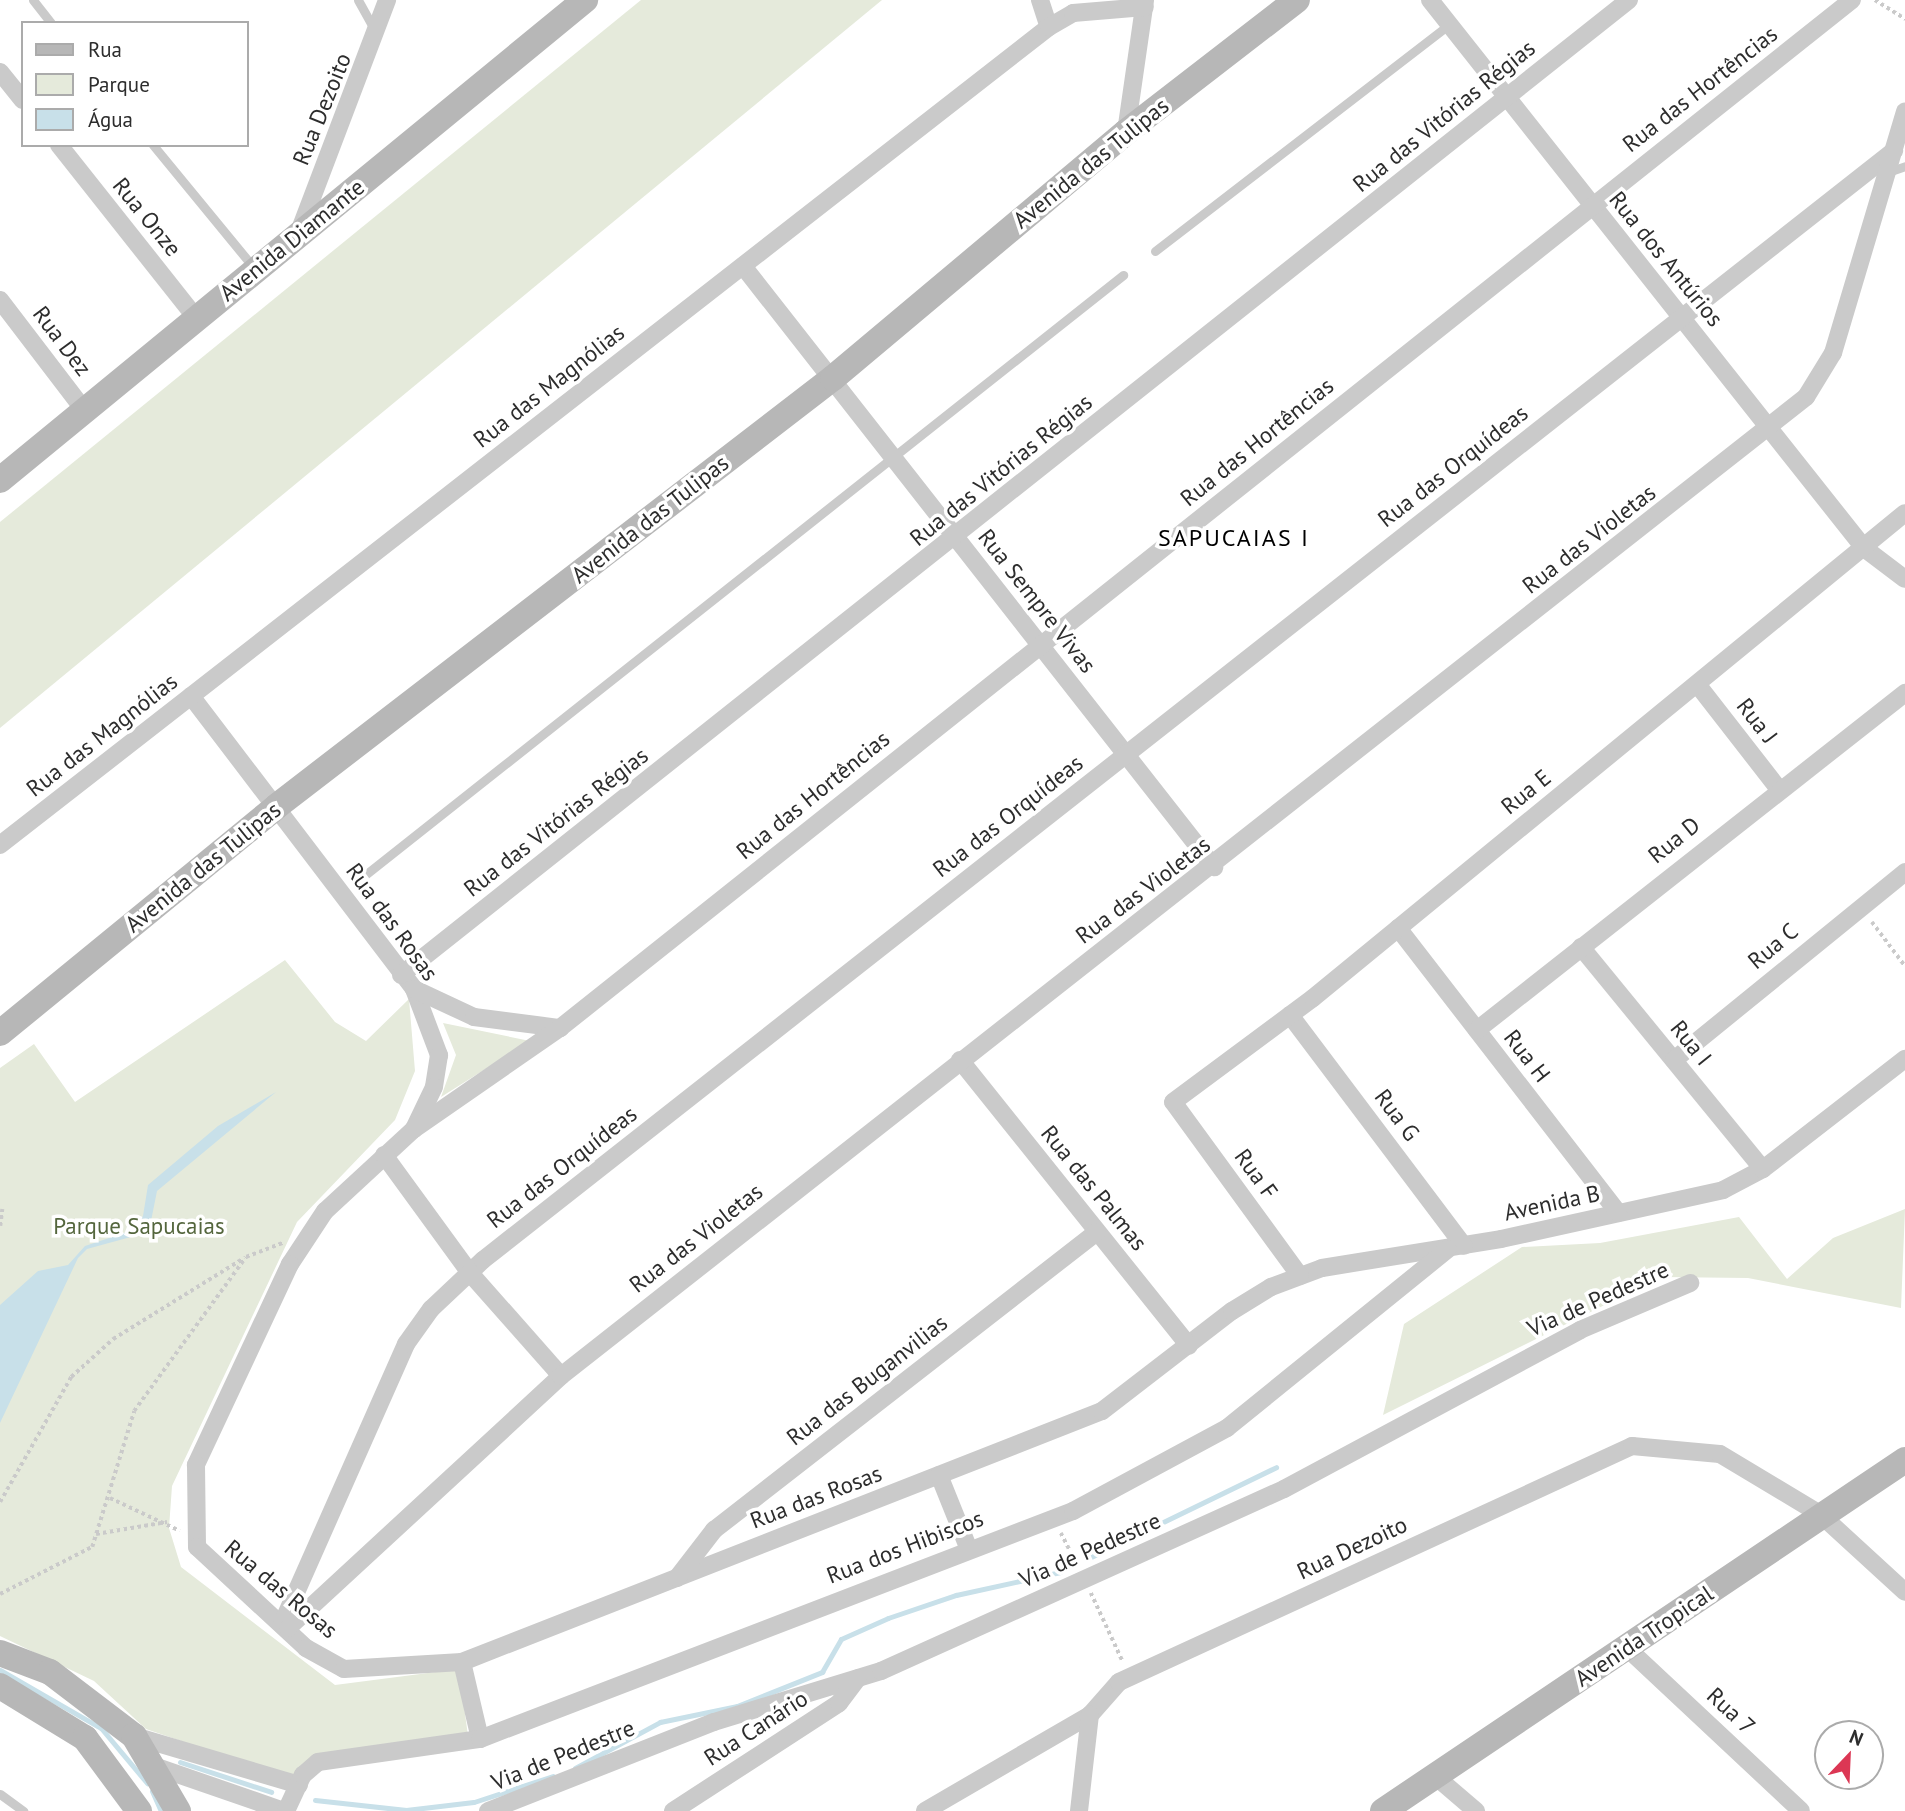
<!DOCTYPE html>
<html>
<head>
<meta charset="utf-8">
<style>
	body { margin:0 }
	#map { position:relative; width:1905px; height:1811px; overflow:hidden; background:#fff; font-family:"PT Sans",sans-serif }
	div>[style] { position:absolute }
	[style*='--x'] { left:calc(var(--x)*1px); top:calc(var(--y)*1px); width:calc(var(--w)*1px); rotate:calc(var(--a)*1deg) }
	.green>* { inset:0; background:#e5eadb }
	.water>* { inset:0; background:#c8e0e9 }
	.stream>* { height:5px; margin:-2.5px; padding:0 2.5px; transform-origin:2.5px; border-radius:2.5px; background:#c8e0e9 }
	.path>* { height:3.5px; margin-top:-1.75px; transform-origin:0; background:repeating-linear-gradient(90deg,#cacaca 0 3.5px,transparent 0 7px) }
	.lane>* { height:9px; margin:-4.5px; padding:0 4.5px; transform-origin:4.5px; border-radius:4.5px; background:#cacaca }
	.street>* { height:18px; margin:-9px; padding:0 9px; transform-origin:9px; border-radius:9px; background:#cacaca }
	.secondary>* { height:26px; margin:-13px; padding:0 13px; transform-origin:13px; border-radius:13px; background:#b7b7b7 }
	span { translate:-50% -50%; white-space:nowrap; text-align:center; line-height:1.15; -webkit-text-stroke:7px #fff; paint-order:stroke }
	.street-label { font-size:23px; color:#2d2d2d }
	.park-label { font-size:23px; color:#54663d }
	.neighbourhood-label { font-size:24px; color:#000; letter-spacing:2px }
	.legend { position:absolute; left:21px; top:21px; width:228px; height:126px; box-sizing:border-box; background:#fff; border:2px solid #ababab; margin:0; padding:9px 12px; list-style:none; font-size:21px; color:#2d2d2d }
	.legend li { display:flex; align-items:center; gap:14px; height:35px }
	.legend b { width:35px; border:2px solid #ababab }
	.north { position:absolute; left:1814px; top:1720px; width:70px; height:70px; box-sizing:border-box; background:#fff; border:2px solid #ababab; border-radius:50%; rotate:23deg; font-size:19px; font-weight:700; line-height:28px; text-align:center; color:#2d2d2d }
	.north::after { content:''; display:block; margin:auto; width:24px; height:32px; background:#dc3754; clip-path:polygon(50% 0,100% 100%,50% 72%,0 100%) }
</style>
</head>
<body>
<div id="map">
	<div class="green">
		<i style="clip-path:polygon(641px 0,882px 0,0 728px,0 522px)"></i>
		<i style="clip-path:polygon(285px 960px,335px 1022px,366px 1041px,409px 999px,415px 1071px,395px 1120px,297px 1222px,172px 1486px,169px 1528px,181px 1567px,335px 1685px,459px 1669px,468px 1736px,320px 1755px,290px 1778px,146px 1729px,94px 1681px,0 1636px,0 1068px,34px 1044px,75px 1102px)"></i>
		<i style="clip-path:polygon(443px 1023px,530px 1041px,441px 1097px,456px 1055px)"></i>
		<i style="clip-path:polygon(1905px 1209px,1901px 1308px,1748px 1278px,1661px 1277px,1383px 1415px,1404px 1324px,1522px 1247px,1600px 1243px,1739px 1217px,1787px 1279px,1833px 1238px)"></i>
	</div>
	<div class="water">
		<i style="clip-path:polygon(276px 1092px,157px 1191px,151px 1221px,138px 1235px,87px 1249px,78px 1258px,0 1423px,0 1305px,38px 1271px,68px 1265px,85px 1246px,133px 1230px,143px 1216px,148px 1185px,218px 1126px)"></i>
	</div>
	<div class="stream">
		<i style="--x:1089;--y:1558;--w:208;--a:-25.9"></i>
		<i style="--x:0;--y:1670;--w:116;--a:29.9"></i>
		<i style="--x:101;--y:1728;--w:72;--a:50.1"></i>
		<i style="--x:180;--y:1762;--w:96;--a:18.2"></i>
		<i style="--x:575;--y:1768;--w:97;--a:-28.4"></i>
		<i style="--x:660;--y:1722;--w:79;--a:-11.7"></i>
		<i style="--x:737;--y:1706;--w:92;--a:-21.8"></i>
		<i style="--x:822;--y:1672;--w:38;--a:-60"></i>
		<i style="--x:841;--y:1639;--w:51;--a:-24.1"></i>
		<i style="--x:888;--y:1618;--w:72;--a:-18.7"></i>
		<i style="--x:956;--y:1595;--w:107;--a:-12.4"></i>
		<i style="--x:152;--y:1791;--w:22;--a:66"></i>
		<i style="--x:315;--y:1800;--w:92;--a:6.3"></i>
		<i style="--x:406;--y:1810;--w:68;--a:-6.7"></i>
		<i style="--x:474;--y:1802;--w:83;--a:-18.2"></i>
	</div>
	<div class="path">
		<i style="--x:1875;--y:0;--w:36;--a:32"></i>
		<i style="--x:1872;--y:922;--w:55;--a:53.1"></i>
		<i style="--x:0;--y:1226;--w:17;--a:-83"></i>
		<i style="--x:110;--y:1498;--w:77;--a:25.2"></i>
		<i style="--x:0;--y:1502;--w:144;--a:-60.4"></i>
		<i style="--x:71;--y:1377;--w:57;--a:-42.1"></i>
		<i style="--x:113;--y:1339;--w:154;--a:-31.7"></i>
		<i style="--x:1061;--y:1533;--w:35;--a:63"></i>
		<i style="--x:96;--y:1534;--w:72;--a:-9.6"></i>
		<i style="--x:1091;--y:1593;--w:76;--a:65.1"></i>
		<i style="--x:0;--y:1594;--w:103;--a:-27.1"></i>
		<i style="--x:92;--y:1547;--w:142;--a:-72.8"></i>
		<i style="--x:134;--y:1411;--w:190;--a:-54"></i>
		<i style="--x:246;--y:1257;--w:40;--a:-21"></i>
	</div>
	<div class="lane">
		<i style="--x:33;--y:0;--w:29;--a:52"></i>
		<i style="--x:358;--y:0;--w:35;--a:61"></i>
		<i style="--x:153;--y:145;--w:161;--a:50.6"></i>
		<i style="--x:1888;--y:172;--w:18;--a:-19"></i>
		<i style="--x:1155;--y:251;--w:372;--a:-37.6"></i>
		<i style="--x:365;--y:875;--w:967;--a:-38.36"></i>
		<i style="--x:0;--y:1794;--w:29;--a:36"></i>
	</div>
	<div class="street">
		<i style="--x:1040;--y:0;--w:28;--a:72"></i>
		<i style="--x:1430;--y:0;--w:699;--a:51.62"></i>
		<i style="--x:1864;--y:548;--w:51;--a:37.1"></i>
		<i style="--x:0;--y:72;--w:36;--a:51"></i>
		<i style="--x:1126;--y:132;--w:133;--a:-81.8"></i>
		<i style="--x:59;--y:145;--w:222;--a:51.6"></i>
		<i style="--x:299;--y:232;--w:248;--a:-69.2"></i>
		<i style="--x:743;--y:266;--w:764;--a:51.91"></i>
		<i style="--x:0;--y:300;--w:140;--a:52.6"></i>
		<i style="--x:1697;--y:684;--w:132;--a:52.1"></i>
		<i style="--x:191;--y:696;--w:368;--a:52.7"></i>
		<i style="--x:414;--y:989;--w:71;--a:69.3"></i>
		<i style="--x:439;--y:1055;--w:32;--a:99"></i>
		<i style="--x:434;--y:1087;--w:47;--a:115.5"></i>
		<i style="--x:414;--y:1129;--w:121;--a:137.3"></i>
		<i style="--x:325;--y:1211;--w:64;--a:123.4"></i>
		<i style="--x:290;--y:1264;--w:222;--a:115.1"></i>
		<i style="--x:196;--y:1465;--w:82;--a:89.3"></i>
		<i style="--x:197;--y:1547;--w:149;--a:42.8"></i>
		<i style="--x:306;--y:1648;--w:43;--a:28.9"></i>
		<i style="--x:344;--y:1669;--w:118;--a:-3.4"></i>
		<i style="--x:462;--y:1662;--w:687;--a:-21.41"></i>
		<i style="--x:1102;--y:1411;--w:164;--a:-37.6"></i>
		<i style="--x:1232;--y:1311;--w:46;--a:-31.6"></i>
		<i style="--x:1271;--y:1287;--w:54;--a:-20.4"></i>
		<i style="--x:1322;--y:1268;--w:181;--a:-9.2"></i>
		<i style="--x:1501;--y:1239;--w:227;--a:-12.4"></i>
		<i style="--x:1723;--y:1190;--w:45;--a:-27.7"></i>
		<i style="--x:1763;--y:1169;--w:180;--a:-37.8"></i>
		<i style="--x:0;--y:845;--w:1330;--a:-37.95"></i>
		<i style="--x:1049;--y:27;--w:28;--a:-30"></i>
		<i style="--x:1073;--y:13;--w:72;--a:-4.8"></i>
		<i style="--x:1398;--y:928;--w:360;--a:52.3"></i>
		<i style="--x:1581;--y:947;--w:287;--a:50.7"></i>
		<i style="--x:401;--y:975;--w:1568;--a:-38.45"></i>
		<i style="--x:414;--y:989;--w:66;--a:25"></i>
		<i style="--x:474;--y:1017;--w:87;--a:7.3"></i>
		<i style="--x:1290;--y:1015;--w:289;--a:53"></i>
		<i style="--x:1477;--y:1030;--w:545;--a:-38.22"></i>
		<i style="--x:960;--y:1060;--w:366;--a:51.3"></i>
		<i style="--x:1674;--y:1060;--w:298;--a:-39.1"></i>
		<i style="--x:414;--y:1129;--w:178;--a:-34.7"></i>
		<i style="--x:560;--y:1028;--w:1651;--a:-38.51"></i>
		<i style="--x:384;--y:1155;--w:146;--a:53.9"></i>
		<i style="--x:470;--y:1273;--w:137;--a:48.5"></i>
		<i style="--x:1300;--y:1276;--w:215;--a:-126.1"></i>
		<i style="--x:1173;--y:1102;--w:174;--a:-36.6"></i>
		<i style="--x:1313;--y:998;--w:765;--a:-39.33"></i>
		<i style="--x:939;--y:1475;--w:78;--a:68.1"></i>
		<i style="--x:677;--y:1578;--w:61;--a:-52.4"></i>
		<i style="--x:714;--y:1530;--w:485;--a:-37.9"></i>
		<i style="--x:282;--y:1624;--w:306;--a:-66.1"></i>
		<i style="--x:406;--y:1344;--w:43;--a:-54.5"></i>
		<i style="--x:431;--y:1309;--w:71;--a:-43.3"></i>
		<i style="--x:483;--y:1260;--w:1795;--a:-38.17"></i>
		<i style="--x:288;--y:1628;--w:372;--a:-42.7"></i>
		<i style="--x:561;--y:1376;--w:1584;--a:-38.18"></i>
		<i style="--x:1806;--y:397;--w:52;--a:-58.5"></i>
		<i style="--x:1833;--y:353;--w:252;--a:-73.4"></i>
		<i style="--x:1627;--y:1648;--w:238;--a:43.1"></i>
		<i style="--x:462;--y:1662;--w:79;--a:76.8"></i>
		<i style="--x:134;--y:1736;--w:172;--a:16.5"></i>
		<i style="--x:154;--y:1766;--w:138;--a:19.1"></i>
		<i style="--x:1435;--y:1776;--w:54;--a:40.5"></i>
		<i style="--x:286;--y:1811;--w:40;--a:-65"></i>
		<i style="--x:303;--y:1775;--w:20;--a:-41"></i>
		<i style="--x:318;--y:1762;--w:164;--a:-8.1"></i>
		<i style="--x:480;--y:1739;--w:635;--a:-21.03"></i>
		<i style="--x:1073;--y:1511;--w:175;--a:-28.3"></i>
		<i style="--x:1227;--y:1428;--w:284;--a:-39"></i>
		<i style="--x:488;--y:1811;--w:243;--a:-21.5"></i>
		<i style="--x:714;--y:1722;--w:175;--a:-17"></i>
		<i style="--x:881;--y:1671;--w:442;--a:-24.3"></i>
		<i style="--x:1284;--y:1489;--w:336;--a:-28.2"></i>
		<i style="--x:1580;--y:1330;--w:120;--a:-23.1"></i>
		<i style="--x:673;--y:1811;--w:198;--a:-33"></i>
		<i style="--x:839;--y:1703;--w:31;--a:-53"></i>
		<i style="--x:925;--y:1811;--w:191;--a:-30.2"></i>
		<i style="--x:1090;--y:1715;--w:44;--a:-48.7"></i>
		<i style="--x:1119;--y:1682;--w:565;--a:-24.7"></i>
		<i style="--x:1632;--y:1446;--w:88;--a:5.2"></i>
		<i style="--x:1720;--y:1454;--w:117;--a:31"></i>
		<i style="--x:1820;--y:1514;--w:115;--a:42.5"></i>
		<i style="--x:1079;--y:1811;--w:97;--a:-83.5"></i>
	</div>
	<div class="secondary">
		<i style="--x:0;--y:480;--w:757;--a:-39.37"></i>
		<i style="--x:0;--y:1033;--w:358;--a:-39.3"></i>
		<i style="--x:277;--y:806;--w:702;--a:-37.59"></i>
		<i style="--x:833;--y:378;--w:383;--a:-40"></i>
		<i style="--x:1126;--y:132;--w:216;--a:-37.7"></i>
		<i style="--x:0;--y:1653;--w:53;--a:20.8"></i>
		<i style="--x:50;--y:1672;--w:106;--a:37.3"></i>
		<i style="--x:134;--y:1736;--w:87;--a:59.6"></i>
		<i style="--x:0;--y:1686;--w:100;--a:31.5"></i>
		<i style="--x:85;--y:1738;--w:91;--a:53.5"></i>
		<i style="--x:1383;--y:1811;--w:629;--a:-33.92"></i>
	</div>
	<div class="street-label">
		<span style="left:1700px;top:89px;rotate:-38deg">Rua das Hortências</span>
		<span style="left:322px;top:109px;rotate:-68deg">Rua Dezoito</span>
		<span style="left:1444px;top:116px;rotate:-39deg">Rua das Vitórias Régias</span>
		<span style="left:1091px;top:163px;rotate:-39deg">Avenida das Tulipas</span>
		<span style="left:147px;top:217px;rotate:51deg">Rua Onze</span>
		<span style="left:292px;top:240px;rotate:-39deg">Avenida Diamante</span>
		<span style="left:1666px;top:259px;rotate:51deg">Rua dos Antúrios</span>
		<span style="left:62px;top:341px;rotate:53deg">Rua Dez</span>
		<span style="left:549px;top:386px;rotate:-38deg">Rua das Magnólias</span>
		<span style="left:1257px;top:442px;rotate:-39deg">Rua das Hortências</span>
		<span style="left:1453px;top:466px;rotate:-38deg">Rua das Orquídeas</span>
		<span style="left:1001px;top:470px;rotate:-39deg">Rua das Vitórias Régias</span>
		<span style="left:650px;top:519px;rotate:-38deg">Avenida das Tulipas</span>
		<span style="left:1589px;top:539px;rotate:-38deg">Rua das Violetas</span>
		<span style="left:1037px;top:601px;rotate:52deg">Rua Sempre Vivas</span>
		<span style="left:1757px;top:721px;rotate:52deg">Rua J</span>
		<span style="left:102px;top:735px;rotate:-38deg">Rua das Magnólias</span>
		<span style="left:1526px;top:792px;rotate:-39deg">Rua E</span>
		<span style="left:813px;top:795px;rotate:-39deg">Rua das Hortências</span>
		<span style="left:1008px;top:816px;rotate:-38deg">Rua das Orquídeas</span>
		<span style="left:556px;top:822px;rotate:-38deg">Rua das Vitórias Régias</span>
		<span style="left:1674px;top:840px;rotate:-39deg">Rua D</span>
		<span style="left:203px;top:867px;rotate:-39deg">Avenida das Tulipas</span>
		<span style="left:1143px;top:890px;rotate:-37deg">Rua das Violetas</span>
		<span style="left:392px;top:922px;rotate:54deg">Rua das Rosas</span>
		<span style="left:1773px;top:946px;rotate:-40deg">Rua C</span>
		<span style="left:1691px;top:1043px;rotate:51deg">Rua I</span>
		<span style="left:1527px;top:1056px;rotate:52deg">Rua H</span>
		<span style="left:1397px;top:1115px;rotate:53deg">Rua G</span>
		<span style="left:562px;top:1167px;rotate:-38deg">Rua das Orquídeas</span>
		<span style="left:1256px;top:1174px;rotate:54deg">Rua F</span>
		<span style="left:1094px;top:1188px;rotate:51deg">Rua das Palmas</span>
		<span style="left:1552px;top:1203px;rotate:-12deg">Avenida B</span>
		<span style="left:696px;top:1238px;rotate:-38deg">Rua das Violetas</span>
		<span style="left:1598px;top:1299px;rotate:-24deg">Via de Pedestre</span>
		<span style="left:867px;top:1380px;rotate:-38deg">Rua das Buganvilias</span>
		<span style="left:816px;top:1497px;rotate:-21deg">Rua das Rosas</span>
		<span style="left:905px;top:1547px;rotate:-21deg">Rua dos Hibiscos</span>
		<span style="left:1352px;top:1548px;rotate:-25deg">Rua Dezoito</span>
		<span style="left:1090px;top:1550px;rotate:-24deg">Via de Pedestre</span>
		<span style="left:281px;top:1589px;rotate:40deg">Rua das Rosas</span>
		<span style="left:1644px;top:1636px;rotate:-34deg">Avenida Tropical</span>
		<span style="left:1731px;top:1711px;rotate:43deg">Rua 7</span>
		<span style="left:756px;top:1728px;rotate:-33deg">Rua Canário</span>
		<span style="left:563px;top:1755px;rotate:-22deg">Via de Pedestre</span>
	</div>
	<div class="park-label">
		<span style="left:139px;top:1226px">Parque Sapucaias</span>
	</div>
	<div class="neighbourhood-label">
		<span style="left:1234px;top:538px">SAPUCAIAS I</span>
	</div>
	<ul class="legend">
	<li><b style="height:9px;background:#b7b7b7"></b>Rua</li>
	<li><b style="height:19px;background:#e5eadb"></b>Parque</li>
	<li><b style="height:19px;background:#c8e0e9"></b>Água</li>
	</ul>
	<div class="north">N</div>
</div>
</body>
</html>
